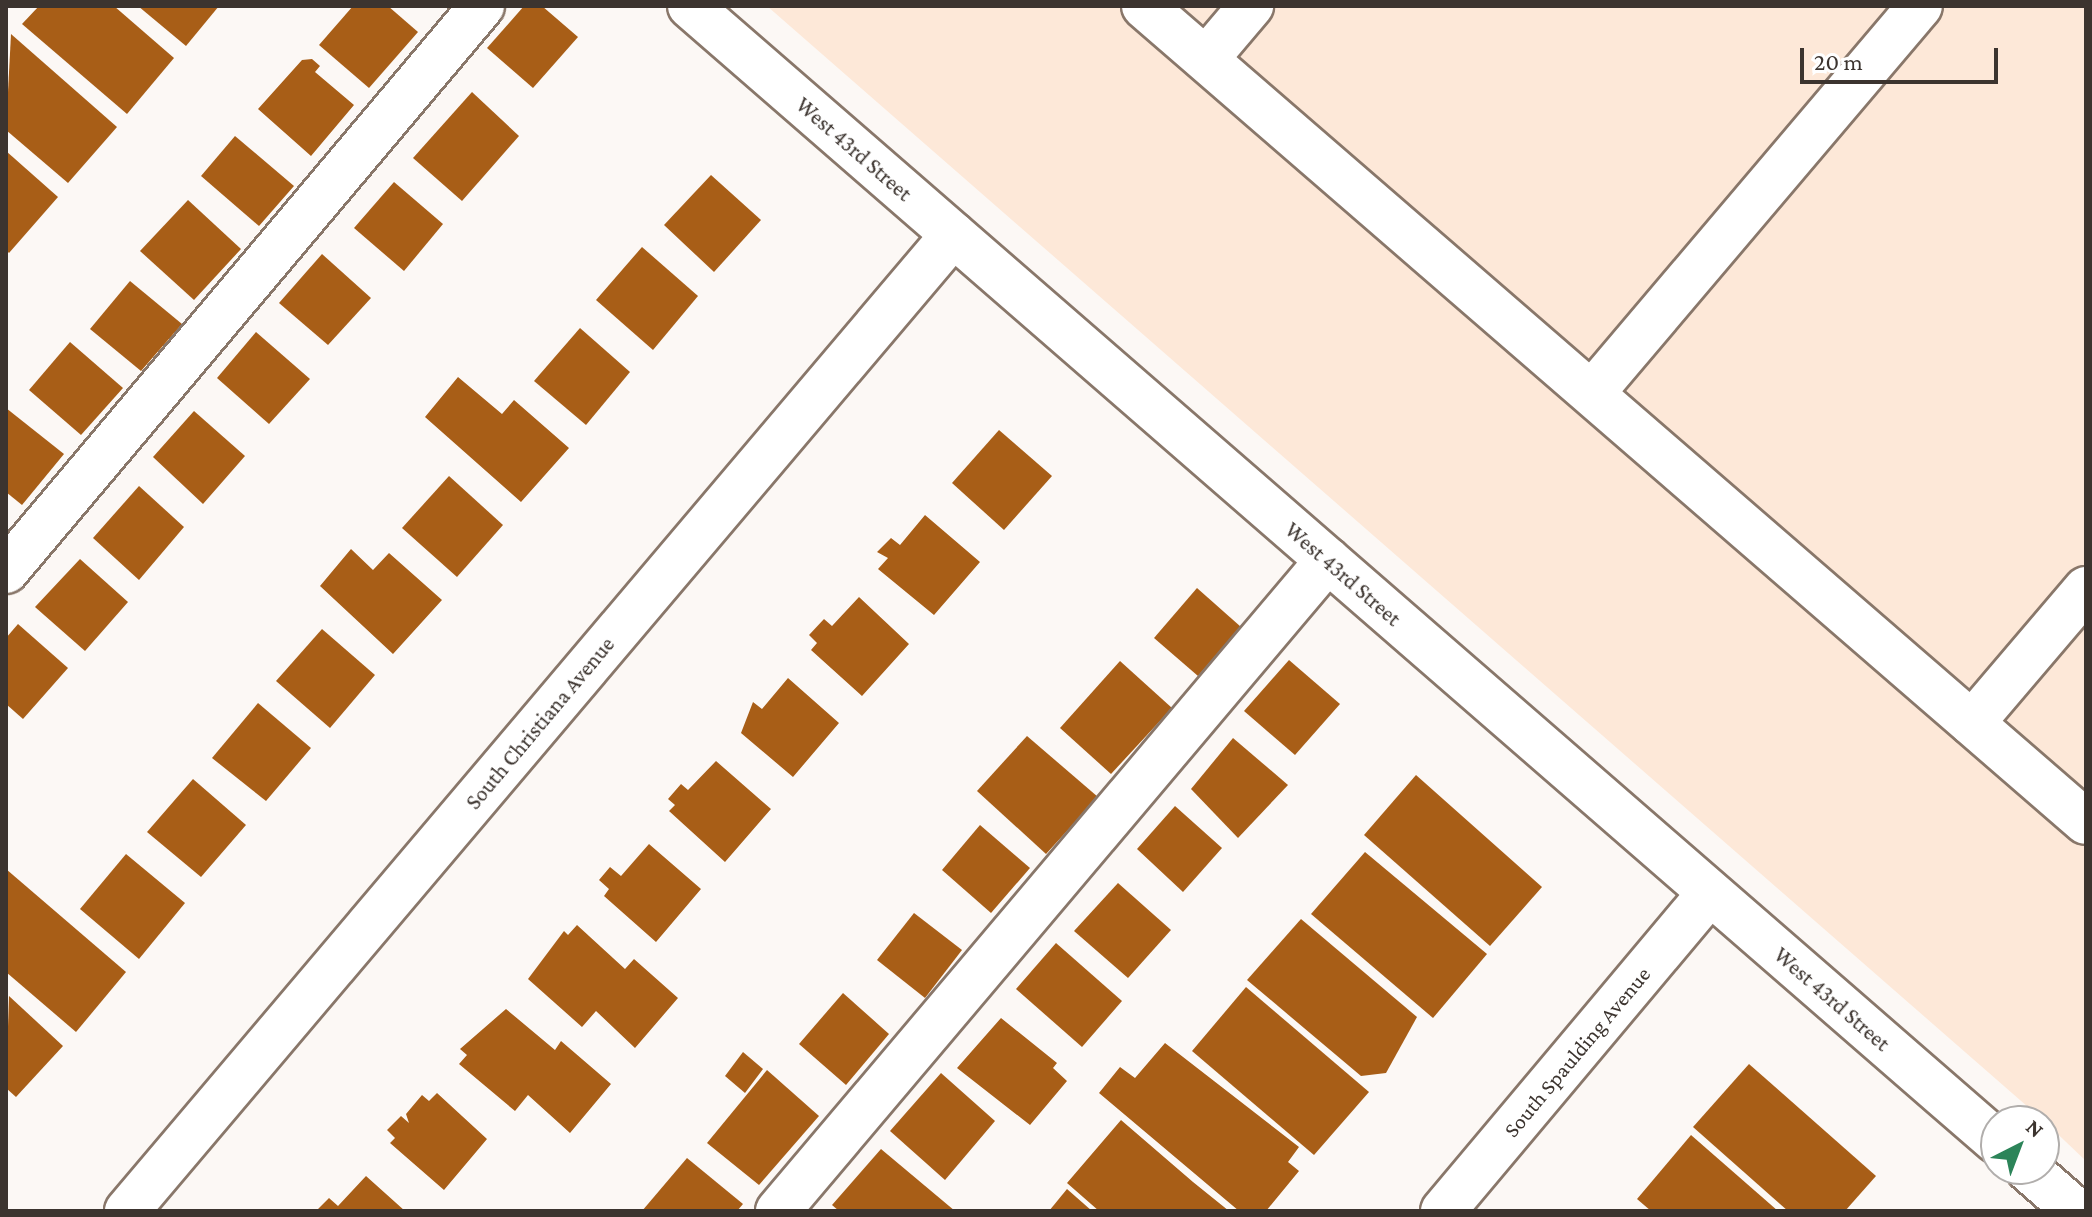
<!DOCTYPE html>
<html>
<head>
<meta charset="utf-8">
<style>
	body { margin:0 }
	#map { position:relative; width:2092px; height:1217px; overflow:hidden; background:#fcf8f5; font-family:"Crimson Pro",serif }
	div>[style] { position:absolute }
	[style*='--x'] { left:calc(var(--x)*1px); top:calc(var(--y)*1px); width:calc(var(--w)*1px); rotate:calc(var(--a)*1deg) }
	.built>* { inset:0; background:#fde8d8 }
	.building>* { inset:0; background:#a85e17 }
	.roads { filter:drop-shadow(2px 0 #89776a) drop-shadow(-2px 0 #89776a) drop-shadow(0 2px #89776a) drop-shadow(0 -2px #89776a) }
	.minor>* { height:44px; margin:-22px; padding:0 22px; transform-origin:22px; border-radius:22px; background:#fff }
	span { translate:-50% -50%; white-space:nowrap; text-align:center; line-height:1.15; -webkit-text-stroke:8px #fff; paint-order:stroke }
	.street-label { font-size:22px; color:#3c342f }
	.frame { position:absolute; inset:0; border:8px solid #3c342f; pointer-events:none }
	.north { position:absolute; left:1980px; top:1105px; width:80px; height:80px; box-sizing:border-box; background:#fff; border:2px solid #b1aeac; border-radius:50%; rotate:42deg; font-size:22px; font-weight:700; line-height:32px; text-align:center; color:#3c342f }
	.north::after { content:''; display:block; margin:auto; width:28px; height:36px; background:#2c8459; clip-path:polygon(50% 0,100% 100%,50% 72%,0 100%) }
	.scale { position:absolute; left:1800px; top:48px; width:198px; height:36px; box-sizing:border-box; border:4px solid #3c342f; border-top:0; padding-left:10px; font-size:24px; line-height:28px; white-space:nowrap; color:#3c342f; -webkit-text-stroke:6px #fff; paint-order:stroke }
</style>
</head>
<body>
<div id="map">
	<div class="built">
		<i style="clip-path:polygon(767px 6px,2086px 6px,2086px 1161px,2044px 1121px)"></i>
	</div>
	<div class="building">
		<i style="clip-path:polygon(39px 6px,114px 6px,174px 58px,127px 114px,22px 24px)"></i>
		<i style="clip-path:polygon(138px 6px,219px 6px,186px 46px)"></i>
		<i style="clip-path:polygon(353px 6px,388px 6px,418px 32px,369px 88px,319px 45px)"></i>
		<i style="clip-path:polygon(524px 6px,542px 6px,578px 37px,533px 88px,487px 48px)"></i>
		<i style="clip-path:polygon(11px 34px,117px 127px,68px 183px,6px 130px)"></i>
		<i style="clip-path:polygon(312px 59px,320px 66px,315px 72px,354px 105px,311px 156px,258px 109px,302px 60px)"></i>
		<i style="clip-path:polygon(472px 92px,519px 136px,462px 201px,413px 158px)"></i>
		<i style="clip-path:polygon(235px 136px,294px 186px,259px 226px,201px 176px)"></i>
		<i style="clip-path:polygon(6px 151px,58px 197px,9px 253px,6px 250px)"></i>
		<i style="clip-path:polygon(711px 175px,761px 220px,714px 272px,664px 225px)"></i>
		<i style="clip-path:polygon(394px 182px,443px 224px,404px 271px,354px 228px)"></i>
		<i style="clip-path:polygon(188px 200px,241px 249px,194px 300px,140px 251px)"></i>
		<i style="clip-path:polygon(642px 247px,698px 296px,653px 350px,596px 300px)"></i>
		<i style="clip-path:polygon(322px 254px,371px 298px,328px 345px,279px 303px)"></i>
		<i style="clip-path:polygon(130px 281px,182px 324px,141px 371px,90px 329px)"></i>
		<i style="clip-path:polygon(580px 328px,630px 372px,586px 425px,534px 381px)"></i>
		<i style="clip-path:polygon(256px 332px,310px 379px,269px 424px,217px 378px)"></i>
		<i style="clip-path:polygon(70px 342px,123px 388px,81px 435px,29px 390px)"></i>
		<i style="clip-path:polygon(458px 377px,502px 414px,514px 400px,569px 448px,521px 502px,425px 417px)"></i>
		<i style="clip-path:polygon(6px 408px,64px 454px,22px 505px,6px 492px)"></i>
		<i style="clip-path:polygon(194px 411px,245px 456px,203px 504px,153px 457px)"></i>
		<i style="clip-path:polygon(999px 430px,1052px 476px,1004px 530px,952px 483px)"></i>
		<i style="clip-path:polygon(449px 476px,503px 525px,457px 577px,402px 528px)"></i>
		<i style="clip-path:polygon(139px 486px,184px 527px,139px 580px,93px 538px)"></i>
		<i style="clip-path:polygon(925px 515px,980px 562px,934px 615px,878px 569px,888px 558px,877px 552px,891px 538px,900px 545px)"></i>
		<i style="clip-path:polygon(351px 549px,373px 570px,389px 553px,442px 600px,393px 654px,320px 586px)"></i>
		<i style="clip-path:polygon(80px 559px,128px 602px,85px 651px,35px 607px)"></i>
		<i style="clip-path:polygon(1197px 588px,1241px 627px,1198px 676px,1154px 638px)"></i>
		<i style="clip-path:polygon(859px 597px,909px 644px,862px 696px,811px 650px,817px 643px,809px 635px,824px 619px,832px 626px)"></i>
		<i style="clip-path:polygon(18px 624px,68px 668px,23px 719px,6px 704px,6px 638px)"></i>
		<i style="clip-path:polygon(322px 629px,375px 675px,330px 728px,276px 681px)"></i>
		<i style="clip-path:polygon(1289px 660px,1340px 704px,1295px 755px,1244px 711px)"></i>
		<i style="clip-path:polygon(1120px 661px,1172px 708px,1111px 774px,1060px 728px)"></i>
		<i style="clip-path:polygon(788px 678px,839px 723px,793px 777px,741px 733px,753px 702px,762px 709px)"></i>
		<i style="clip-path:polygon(258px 703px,311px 748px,266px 801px,212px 758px)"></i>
		<i style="clip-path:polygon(1027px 736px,1098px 797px,1046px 854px,977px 791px)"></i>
		<i style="clip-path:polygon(1233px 738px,1288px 785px,1238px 838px,1191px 789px)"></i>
		<i style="clip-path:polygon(716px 761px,771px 809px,725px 862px,669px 811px,675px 805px,668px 799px,681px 784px,688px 790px)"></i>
		<i style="clip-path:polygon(1416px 775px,1542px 887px,1490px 946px,1364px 835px)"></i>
		<i style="clip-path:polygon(193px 779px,246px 825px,201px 877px,147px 832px)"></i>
		<i style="clip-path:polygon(1175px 806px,1222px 848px,1183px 892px,1137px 849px)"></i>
		<i style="clip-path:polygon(980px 825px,1030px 868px,991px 913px,942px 870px)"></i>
		<i style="clip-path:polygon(649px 844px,701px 889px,656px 942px,604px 896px,609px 889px,599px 880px,610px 867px,621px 876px)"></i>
		<i style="clip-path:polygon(1365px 852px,1487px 954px,1433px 1018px,1311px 914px)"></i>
		<i style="clip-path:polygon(126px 854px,185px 903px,139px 959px,80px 909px)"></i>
		<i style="clip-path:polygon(6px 869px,126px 972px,76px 1032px,6px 972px)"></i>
		<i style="clip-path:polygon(1118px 883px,1171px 930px,1128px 978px,1074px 931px)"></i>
		<i style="clip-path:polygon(914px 913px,962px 950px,925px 998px,877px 960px)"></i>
		<i style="clip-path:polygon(1301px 919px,1417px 1017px,1386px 1073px,1361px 1076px,1247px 980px)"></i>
		<i style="clip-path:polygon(577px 925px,625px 969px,634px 959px,678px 998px,635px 1048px,596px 1011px,582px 1027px,528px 979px,564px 931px,568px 935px)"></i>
		<i style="clip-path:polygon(1056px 943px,1122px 1001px,1082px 1047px,1016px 989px)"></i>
		<i style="clip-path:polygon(1246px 987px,1369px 1092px,1314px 1155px,1192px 1051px)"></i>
		<i style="clip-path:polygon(843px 993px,889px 1034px,846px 1085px,799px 1044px)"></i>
		<i style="clip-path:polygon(9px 996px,63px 1046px,16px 1097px,6px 1088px)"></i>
		<i style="clip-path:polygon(506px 1009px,555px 1050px,561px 1041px,611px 1084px,570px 1133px,528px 1095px,515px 1111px,459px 1064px,467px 1055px,460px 1049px)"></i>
		<i style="clip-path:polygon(1001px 1018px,1057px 1063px,1053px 1068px,1067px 1081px,1030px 1125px,957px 1068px)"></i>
		<i style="clip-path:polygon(1165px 1043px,1299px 1147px,1288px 1162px,1299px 1171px,1266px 1211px,1239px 1211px,1099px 1093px,1120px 1067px,1135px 1078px)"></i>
		<i style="clip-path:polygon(743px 1052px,763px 1069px,745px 1093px,725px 1076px)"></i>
		<i style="clip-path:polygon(1749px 1064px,1876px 1176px,1845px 1211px,1788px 1211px,1693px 1127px)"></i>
		<i style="clip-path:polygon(767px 1070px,819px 1116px,759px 1185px,707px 1143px)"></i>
		<i style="clip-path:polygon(941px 1073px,995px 1121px,945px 1180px,890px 1131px)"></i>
		<i style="clip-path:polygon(437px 1093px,487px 1139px,444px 1190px,390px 1143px,395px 1138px,387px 1130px,401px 1116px,409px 1123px,406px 1114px,422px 1095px,429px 1101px)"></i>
		<i style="clip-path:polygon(1121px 1120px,1193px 1182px,1229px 1211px,1099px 1211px,1067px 1183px)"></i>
		<i style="clip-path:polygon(1691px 1135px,1778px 1211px,1651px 1211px,1637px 1199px)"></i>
		<i style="clip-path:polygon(881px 1149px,955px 1211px,839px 1211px,832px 1205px)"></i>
		<i style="clip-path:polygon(687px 1158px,743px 1204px,737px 1211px,642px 1211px)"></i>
		<i style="clip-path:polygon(366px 1176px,405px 1211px,318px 1209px,329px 1198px,338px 1206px)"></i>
		<i style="clip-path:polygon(1067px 1189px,1092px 1211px,1049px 1211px)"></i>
	</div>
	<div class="roads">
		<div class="minor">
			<i style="--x:690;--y:6;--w:1730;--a:40.99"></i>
			<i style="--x:1144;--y:6;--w:1246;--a:40.9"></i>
			<i style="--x:1206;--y:59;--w:70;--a:-49.7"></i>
			<i style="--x:1592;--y:393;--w:507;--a:-49.72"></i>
			<i style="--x:6;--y:571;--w:739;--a:-49.89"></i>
			<i style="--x:1972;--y:723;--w:176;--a:-49.6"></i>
			<i style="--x:2028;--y:1169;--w:64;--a:41.2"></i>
			<i style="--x:127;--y:1211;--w:1279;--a:-49.76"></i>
			<i style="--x:778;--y:1211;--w:852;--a:-49.81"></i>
			<i style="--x:1443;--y:1211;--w:415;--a:-50"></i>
		</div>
	</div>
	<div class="street-label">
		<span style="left:854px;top:149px;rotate:41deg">West 43rd Street</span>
		<span style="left:1343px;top:574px;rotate:41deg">West 43rd Street</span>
		<span style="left:540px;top:723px;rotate:-50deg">South Christiana Avenue</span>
		<span style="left:1832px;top:999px;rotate:41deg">West 43rd Street</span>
		<span style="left:1577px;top:1052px;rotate:-50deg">South Spaulding Avenue</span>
	</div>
	<div class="frame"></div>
	<div class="north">N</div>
	<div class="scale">20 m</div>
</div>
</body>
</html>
